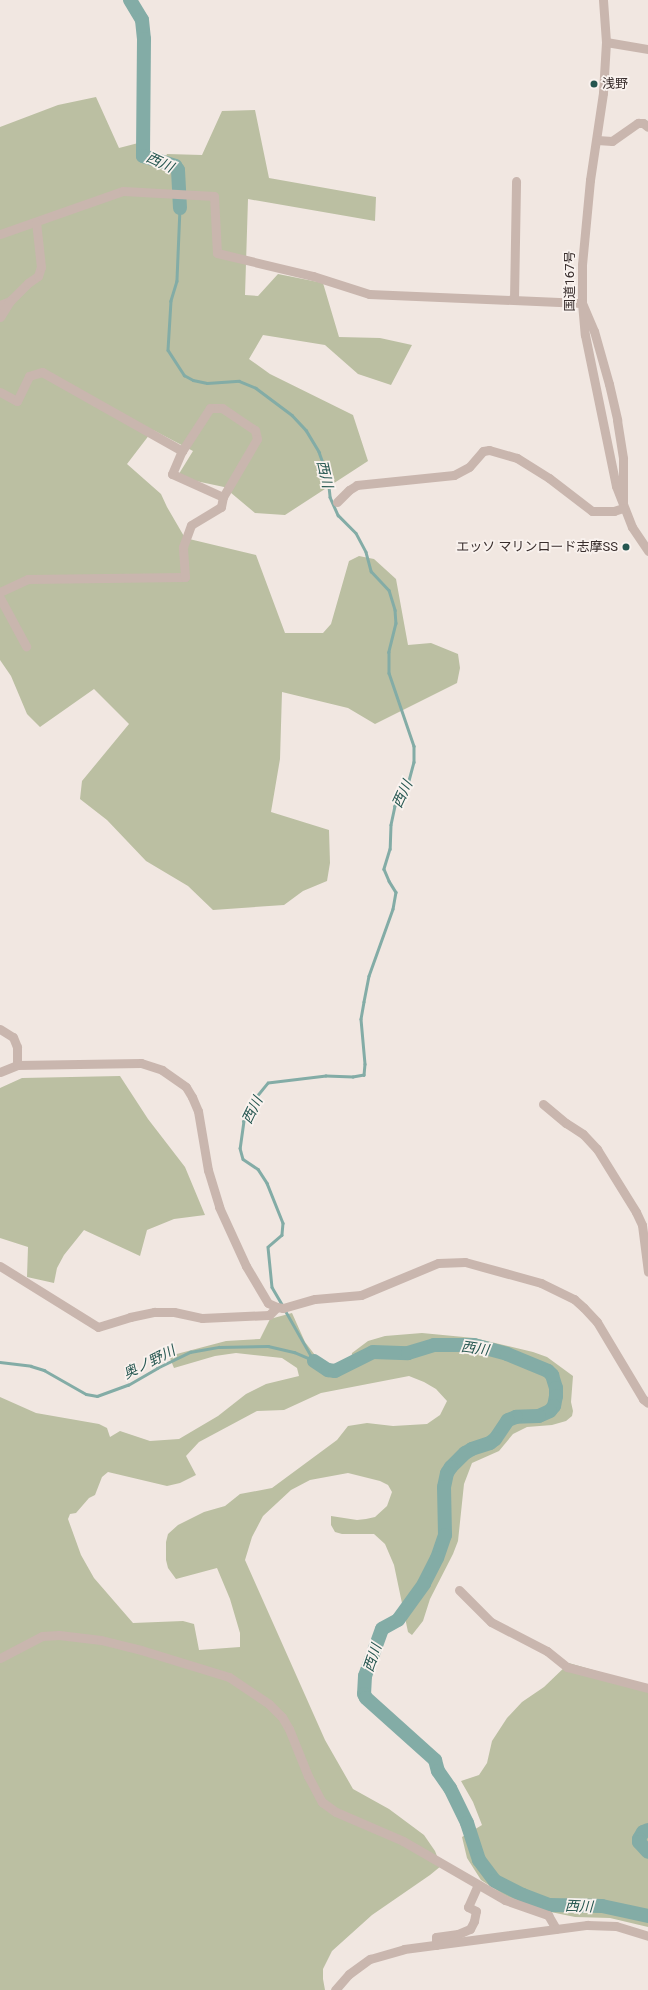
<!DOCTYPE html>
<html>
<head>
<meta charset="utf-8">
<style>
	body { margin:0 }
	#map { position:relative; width:648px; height:1990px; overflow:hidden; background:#f1e7e1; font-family:Roboto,"Noto Sans JP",sans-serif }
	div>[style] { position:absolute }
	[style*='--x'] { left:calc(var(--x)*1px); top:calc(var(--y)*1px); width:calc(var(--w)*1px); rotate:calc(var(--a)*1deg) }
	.green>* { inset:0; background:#bbbfa2 }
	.stream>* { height:2.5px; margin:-1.25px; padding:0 1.25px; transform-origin:1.25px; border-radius:1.25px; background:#83aca6 }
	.river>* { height:14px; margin:-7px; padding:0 7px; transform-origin:7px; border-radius:7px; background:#83aca6 }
	.minor>* { height:9px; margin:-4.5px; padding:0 4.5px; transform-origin:4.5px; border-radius:4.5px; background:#c9b6ae }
	.dots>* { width:11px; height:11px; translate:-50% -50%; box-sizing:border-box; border:2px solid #f9f2ee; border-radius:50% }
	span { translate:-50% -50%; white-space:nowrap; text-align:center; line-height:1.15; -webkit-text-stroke:3.5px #f9f2ee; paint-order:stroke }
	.poi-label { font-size:13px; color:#382d2c }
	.left { translate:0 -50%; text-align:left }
	.right { translate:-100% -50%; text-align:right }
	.street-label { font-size:13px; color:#382d2c }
	.water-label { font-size:14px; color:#255650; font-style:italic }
</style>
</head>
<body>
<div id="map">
	<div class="green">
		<i style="clip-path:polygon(96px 97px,119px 148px,146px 141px,146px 154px,164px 160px,167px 154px,202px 155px,222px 111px,255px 110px,269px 178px,376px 197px,375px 221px,248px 199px,245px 295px,258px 296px,278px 274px,323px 283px,339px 337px,380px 338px,412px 345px,391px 385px,358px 374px,325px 345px,263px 335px,249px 359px,270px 374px,353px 415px,368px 461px,285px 515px,255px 513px,224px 487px,177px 477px,193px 451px,153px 430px,127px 464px,161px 494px,167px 507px,185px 538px,256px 555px,285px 633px,323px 633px,331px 624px,349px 561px,359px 556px,374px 559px,396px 579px,408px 645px,431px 643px,458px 654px,460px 668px,457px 683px,375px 724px,348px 708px,282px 692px,280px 759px,271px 812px,329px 830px,330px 863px,327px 881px,303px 891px,284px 905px,213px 910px,188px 886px,146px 861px,107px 820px,80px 799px,82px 781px,129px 724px,94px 689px,40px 727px,27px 714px,11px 676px,0 660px,0 127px,58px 105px)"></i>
		<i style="clip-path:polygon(120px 1076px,148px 1119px,185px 1167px,205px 1215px,174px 1219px,147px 1230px,140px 1256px,84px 1230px,64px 1255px,57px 1268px,54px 1283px,27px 1277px,28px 1247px,0 1238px,0 1088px,22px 1078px)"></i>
		<i style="clip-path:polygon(evenodd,292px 1313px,305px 1342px,321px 1363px,331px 1364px,337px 1368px,351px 1362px,352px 1353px,368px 1341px,385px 1336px,422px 1333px,474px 1338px,533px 1352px,547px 1357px,573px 1376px,571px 1402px,573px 1411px,572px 1416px,566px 1421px,552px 1425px,527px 1427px,513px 1434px,499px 1451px,472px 1463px,464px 1484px,458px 1541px,453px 1554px,430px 1599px,423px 1621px,412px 1635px,408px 1632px,394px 1565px,385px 1544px,374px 1534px,342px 1534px,335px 1532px,331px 1525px,331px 1516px,357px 1520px,366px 1519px,375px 1517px,387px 1506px,392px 1492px,388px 1485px,380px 1481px,348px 1473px,310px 1480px,291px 1490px,263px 1516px,252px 1537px,245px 1560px,325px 1740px,353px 1789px,389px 1809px,424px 1835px,435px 1851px,441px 1866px,430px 1875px,372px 1915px,332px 1951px,323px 1969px,323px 1979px,325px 1990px,0 1990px,0 1397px,36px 1413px,99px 1424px,107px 1428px,110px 1437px,120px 1431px,150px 1441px,179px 1439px,218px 1416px,246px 1394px,266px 1384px,299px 1376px,297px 1368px,282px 1358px,236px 1353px,215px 1356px,174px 1368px,169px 1356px,226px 1341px,260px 1339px,270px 1319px,292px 1313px,409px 1376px,424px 1382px,436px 1389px,447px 1401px,440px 1415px,427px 1424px,393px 1426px,367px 1423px,348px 1426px,337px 1440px,272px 1488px,240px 1494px,225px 1506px,204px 1512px,178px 1525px,168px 1534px,166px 1542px,166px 1560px,168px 1568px,176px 1579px,217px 1568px,230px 1599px,240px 1633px,240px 1647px,199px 1650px,194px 1624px,183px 1621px,133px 1623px,94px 1578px,81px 1555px,68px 1519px,70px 1514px,76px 1513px,89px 1498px,95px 1495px,102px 1477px,108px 1472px,167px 1486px,180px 1483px,196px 1475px,186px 1456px,199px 1442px,257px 1411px,284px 1410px,321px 1393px,409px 1376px)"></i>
		<i style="clip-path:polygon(569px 1663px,648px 1686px,648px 1927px,610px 1918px,575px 1917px,536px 1909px,504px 1895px,481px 1880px,467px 1858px,462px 1837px,482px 1825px,473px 1802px,461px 1781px,479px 1775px,487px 1763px,492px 1741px,507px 1718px,522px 1702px,544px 1687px)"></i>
	</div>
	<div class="stream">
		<i style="--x:180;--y:208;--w:73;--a:92.4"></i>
		<i style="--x:177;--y:281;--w:21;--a:107"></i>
		<i style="--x:171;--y:301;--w:49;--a:93.5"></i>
		<i style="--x:168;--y:350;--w:30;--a:57"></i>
		<i style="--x:184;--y:375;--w:10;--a:29"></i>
		<i style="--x:193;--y:380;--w:14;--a:12"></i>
		<i style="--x:207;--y:383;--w:32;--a:-4"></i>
		<i style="--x:239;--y:381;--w:18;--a:22"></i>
		<i style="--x:256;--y:388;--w:45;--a:36.9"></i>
		<i style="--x:292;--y:415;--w:21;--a:47"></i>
		<i style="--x:306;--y:430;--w:26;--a:59"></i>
		<i style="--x:319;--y:452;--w:27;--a:70"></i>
		<i style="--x:328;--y:477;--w:20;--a:84"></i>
		<i style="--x:330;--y:497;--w:20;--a:66"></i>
		<i style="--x:338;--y:515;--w:25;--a:45"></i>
		<i style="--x:356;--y:533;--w:21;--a:62"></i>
		<i style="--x:366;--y:552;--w:20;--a:75"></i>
		<i style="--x:371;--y:571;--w:26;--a:47"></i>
		<i style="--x:389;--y:590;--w:21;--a:73"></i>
		<i style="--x:395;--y:610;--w:13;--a:86"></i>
		<i style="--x:396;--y:623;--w:30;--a:104"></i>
		<i style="--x:389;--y:652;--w:21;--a:90"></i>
		<i style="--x:389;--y:673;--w:77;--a:71.1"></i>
		<i style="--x:414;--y:746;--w:16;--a:90"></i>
		<i style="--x:414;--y:762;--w:24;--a:105"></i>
		<i style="--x:408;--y:785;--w:25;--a:122"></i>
		<i style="--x:395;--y:806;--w:19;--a:102"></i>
		<i style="--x:391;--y:825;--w:24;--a:92"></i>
		<i style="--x:390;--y:849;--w:21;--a:107"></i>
		<i style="--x:384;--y:869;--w:13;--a:67"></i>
		<i style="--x:389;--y:881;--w:13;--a:58"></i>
		<i style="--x:396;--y:892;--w:17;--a:100"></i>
		<i style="--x:393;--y:909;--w:71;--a:109.7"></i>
		<i style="--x:369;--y:976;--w:26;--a:101"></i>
		<i style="--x:364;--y:1002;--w:17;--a:100"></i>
		<i style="--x:361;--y:1019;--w:45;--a:84.9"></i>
		<i style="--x:365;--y:1064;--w:11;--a:95"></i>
		<i style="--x:364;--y:1075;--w:11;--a:170"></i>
		<i style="--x:353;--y:1077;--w:27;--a:-178"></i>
		<i style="--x:326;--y:1076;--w:58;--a:173.1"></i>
		<i style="--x:268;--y:1083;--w:21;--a:129"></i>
		<i style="--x:255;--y:1099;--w:25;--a:117"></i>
		<i style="--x:244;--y:1121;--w:27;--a:98"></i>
		<i style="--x:240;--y:1148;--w:11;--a:75"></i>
		<i style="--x:243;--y:1159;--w:18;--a:34"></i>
		<i style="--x:258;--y:1169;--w:17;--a:57"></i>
		<i style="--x:267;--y:1183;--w:43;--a:68.2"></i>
		<i style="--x:283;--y:1223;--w:12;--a:95"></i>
		<i style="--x:282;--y:1235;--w:18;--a:139"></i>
		<i style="--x:268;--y:1247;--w:40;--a:84.3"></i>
		<i style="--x:272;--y:1287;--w:22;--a:60"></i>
		<i style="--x:285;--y:1310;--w:59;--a:60.4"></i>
		<i style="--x:0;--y:1362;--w:31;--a:7"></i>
		<i style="--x:31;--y:1366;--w:14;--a:17"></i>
		<i style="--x:44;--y:1370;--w:48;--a:29.7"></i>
		<i style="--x:86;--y:1394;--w:11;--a:10"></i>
		<i style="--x:97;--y:1396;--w:33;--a:-20"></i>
		<i style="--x:128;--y:1385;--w:34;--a:-30"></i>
		<i style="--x:157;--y:1368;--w:37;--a:-26"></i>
		<i style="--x:190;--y:1352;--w:29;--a:-10"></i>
		<i style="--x:219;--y:1347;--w:49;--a:-1.2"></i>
		<i style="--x:268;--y:1346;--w:27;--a:13"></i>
		<i style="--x:294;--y:1352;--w:21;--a:23"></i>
	</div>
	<div class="river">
		<i style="--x:130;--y:0;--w:23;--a:59"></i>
		<i style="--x:142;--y:20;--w:19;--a:84"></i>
		<i style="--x:144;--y:39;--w:117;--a:90.5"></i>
		<i style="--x:143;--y:156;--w:34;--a:17"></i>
		<i style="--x:175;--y:166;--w:5;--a:53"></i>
		<i style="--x:178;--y:170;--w:38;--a:87"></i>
		<i style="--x:314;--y:1361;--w:17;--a:33"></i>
		<i style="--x:328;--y:1370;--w:7;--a:8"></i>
		<i style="--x:335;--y:1371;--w:42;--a:-26.6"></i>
		<i style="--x:373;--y:1352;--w:35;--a:2"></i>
		<i style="--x:408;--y:1353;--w:27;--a:-17"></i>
		<i style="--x:434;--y:1345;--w:40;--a:0"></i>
		<i style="--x:474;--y:1345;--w:34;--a:15"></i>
		<i style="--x:507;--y:1354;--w:44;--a:22.5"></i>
		<i style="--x:548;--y:1371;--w:6;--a:45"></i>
		<i style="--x:552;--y:1375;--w:14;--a:73"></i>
		<i style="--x:556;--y:1388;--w:8;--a:90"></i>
		<i style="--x:556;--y:1396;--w:10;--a:101"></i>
		<i style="--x:554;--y:1406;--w:6;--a:129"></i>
		<i style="--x:550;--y:1411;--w:12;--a:156"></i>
		<i style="--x:539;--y:1416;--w:23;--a:178"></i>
		<i style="--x:516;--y:1417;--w:9;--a:159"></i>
		<i style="--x:508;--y:1420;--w:23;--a:124"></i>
		<i style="--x:495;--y:1439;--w:6;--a:141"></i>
		<i style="--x:490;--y:1443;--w:19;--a:162"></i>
		<i style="--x:472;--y:1449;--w:8;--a:150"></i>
		<i style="--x:465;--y:1453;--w:20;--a:135"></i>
		<i style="--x:451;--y:1467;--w:7;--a:124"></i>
		<i style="--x:447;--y:1473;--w:14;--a:102"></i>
		<i style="--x:444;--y:1487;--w:48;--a:88.8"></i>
		<i style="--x:445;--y:1535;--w:24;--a:109"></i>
		<i style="--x:437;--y:1558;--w:29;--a:117"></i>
		<i style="--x:424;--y:1584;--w:44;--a:125.8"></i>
		<i style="--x:398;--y:1620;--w:18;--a:151"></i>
		<i style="--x:382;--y:1629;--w:50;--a:109.9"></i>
		<i style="--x:365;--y:1676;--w:18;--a:93"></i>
		<i style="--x:364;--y:1694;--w:4;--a:63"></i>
		<i style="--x:366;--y:1698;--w:93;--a:41.9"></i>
		<i style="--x:435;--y:1760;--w:11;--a:75"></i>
		<i style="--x:438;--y:1771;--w:21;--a:55"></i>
		<i style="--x:450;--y:1788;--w:39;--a:64"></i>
		<i style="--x:467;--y:1823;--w:39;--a:72"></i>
		<i style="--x:479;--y:1860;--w:26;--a:53"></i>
		<i style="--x:495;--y:1881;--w:31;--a:27"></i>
		<i style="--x:523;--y:1895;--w:28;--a:21"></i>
		<i style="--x:549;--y:1905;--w:53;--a:1.1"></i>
		<i style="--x:602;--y:1906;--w:47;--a:12.3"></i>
		<i style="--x:648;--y:1830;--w:5;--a:158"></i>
		<i style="--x:643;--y:1832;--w:8;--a:120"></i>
		<i style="--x:639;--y:1839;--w:3;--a:90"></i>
		<i style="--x:639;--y:1842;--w:13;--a:48"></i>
	</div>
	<div class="minor">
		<i style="--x:603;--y:0;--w:42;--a:85.9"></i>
		<i style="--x:606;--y:42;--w:51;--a:93.4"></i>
		<i style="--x:603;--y:93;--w:88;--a:98.5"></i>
		<i style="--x:590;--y:180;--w:85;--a:95.4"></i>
		<i style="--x:582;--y:265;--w:38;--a:90"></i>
		<i style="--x:582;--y:303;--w:32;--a:85"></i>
		<i style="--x:585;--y:335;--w:154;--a:78.4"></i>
		<i style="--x:616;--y:486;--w:44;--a:68.7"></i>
		<i style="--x:632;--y:527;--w:29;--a:56"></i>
		<i style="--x:606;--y:42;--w:43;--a:9.5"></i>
		<i style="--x:597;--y:140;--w:15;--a:4"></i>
		<i style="--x:612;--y:141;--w:32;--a:-35"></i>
		<i style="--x:638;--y:123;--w:5;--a:0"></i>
		<i style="--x:643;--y:123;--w:6;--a:39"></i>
		<i style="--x:0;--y:234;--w:130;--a:-19.3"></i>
		<i style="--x:123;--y:191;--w:91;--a:3.1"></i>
		<i style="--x:214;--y:196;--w:57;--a:87"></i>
		<i style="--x:217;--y:253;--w:99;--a:13.5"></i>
		<i style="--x:313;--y:276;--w:59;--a:17.8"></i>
		<i style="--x:369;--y:294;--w:213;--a:2.4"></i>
		<i style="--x:582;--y:303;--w:30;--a:67"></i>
		<i style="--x:594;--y:331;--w:55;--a:74.2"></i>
		<i style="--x:609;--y:384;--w:37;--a:77"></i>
		<i style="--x:617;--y:420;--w:39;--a:81"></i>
		<i style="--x:623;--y:459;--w:49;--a:90"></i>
		<i style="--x:623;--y:508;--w:9;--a:162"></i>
		<i style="--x:614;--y:511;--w:22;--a:180"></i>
		<i style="--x:592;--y:511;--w:54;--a:-142.5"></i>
		<i style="--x:549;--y:478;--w:38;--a:-148"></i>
		<i style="--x:517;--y:458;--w:29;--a:-164"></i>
		<i style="--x:489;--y:450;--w:6;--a:171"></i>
		<i style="--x:483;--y:451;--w:21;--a:131"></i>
		<i style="--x:469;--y:467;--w:17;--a:152"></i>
		<i style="--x:454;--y:475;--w:98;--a:174.1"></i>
		<i style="--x:357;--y:485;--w:9;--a:148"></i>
		<i style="--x:349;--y:490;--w:17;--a:135"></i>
		<i style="--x:514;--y:299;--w:118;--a:-89"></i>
		<i style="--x:0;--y:305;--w:11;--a:-22"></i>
		<i style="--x:10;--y:301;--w:25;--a:-45"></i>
		<i style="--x:28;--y:283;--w:12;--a:-35"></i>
		<i style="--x:38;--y:276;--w:9;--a:-72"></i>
		<i style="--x:41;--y:267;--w:45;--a:-96.3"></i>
		<i style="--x:0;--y:317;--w:19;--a:-58"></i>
		<i style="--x:0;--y:392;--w:19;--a:28"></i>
		<i style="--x:17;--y:401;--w:28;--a:-64"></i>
		<i style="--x:29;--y:376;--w:14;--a:-17"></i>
		<i style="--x:42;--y:372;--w:161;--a:29.4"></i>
		<i style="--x:210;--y:408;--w:12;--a:0"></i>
		<i style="--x:222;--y:408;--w:40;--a:34"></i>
		<i style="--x:255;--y:430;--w:9;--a:77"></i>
		<i style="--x:257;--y:439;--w:67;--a:120.4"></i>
		<i style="--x:223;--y:497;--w:56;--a:-155.7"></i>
		<i style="--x:172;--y:474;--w:25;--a:-67"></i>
		<i style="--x:182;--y:451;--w:51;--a:-56.9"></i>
		<i style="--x:0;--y:592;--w:31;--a:-25"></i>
		<i style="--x:28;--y:579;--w:157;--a:-0.7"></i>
		<i style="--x:185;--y:577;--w:30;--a:-94"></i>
		<i style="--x:183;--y:547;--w:23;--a:-70"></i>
		<i style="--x:191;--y:525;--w:35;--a:-31"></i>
		<i style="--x:221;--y:507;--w:10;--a:-79"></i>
		<i style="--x:0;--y:598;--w:55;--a:61.6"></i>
		<i style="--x:0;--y:1029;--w:15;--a:32"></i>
		<i style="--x:13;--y:1037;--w:11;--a:68"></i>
		<i style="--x:17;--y:1047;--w:18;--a:90"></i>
		<i style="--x:0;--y:1072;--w:18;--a:-22"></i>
		<i style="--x:17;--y:1065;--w:124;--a:-0.9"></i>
		<i style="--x:141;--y:1063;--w:22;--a:18"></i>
		<i style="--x:162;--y:1070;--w:29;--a:35"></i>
		<i style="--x:186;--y:1087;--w:12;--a:59"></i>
		<i style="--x:192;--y:1097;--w:15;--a:67"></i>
		<i style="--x:198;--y:1111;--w:60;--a:80.4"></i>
		<i style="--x:208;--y:1170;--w:39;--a:73"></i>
		<i style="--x:219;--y:1207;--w:65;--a:65.4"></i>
		<i style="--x:246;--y:1266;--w:43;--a:59.3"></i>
		<i style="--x:268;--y:1303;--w:10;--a:24"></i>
		<i style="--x:277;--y:1307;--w:6;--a:9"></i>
		<i style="--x:283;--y:1308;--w:33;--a:-16"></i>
		<i style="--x:315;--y:1299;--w:46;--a:-5"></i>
		<i style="--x:361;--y:1295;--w:83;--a:-22.6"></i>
		<i style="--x:438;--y:1263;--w:27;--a:-2"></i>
		<i style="--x:465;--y:1262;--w:79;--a:15.4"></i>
		<i style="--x:541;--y:1283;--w:37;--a:26"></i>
		<i style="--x:574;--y:1299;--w:13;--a:42"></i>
		<i style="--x:584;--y:1308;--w:19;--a:47"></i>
		<i style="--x:597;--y:1322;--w:90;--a:59.1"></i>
		<i style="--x:643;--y:1399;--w:6;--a:39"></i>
		<i style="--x:543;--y:1104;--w:30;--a:40"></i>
		<i style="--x:566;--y:1123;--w:20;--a:33"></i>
		<i style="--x:583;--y:1134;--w:21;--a:47"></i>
		<i style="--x:597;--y:1149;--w:74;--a:58.2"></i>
		<i style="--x:636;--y:1212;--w:14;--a:65"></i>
		<i style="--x:642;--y:1225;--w:47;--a:82.7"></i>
		<i style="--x:0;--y:1266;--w:115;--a:31.9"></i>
		<i style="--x:98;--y:1327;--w:34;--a:-17"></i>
		<i style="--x:130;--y:1317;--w:25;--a:-12"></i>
		<i style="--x:154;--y:1312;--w:20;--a:0"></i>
		<i style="--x:174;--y:1312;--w:29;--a:12"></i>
		<i style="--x:202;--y:1318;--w:67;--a:-2.6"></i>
		<i style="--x:269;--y:1315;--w:11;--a:-45"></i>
		<i style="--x:459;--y:1590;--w:45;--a:45"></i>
		<i style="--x:491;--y:1622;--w:63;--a:27.4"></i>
		<i style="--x:547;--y:1651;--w:26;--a:39"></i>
		<i style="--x:567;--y:1667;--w:84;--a:14.5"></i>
		<i style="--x:0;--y:1658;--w:47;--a:-27.6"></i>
		<i style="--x:42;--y:1636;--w:17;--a:-3"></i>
		<i style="--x:59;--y:1635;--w:42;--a:6.8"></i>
		<i style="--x:101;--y:1640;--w:41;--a:14"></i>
		<i style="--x:141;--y:1650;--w:92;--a:17.1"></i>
		<i style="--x:229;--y:1677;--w:48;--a:34"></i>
		<i style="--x:269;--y:1704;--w:18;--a:45"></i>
		<i style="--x:282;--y:1717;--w:14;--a:60"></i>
		<i style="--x:289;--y:1729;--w:51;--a:68"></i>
		<i style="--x:308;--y:1776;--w:30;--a:62"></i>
		<i style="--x:322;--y:1802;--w:17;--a:36"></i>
		<i style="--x:336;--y:1812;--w:73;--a:23.4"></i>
		<i style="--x:403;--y:1841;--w:118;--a:30"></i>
		<i style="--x:505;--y:1900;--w:46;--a:19.2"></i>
		<i style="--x:548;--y:1915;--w:16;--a:60"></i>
		<i style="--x:436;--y:1945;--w:8;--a:-90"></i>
		<i style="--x:436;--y:1937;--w:22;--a:-8"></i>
		<i style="--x:458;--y:1934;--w:13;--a:-23"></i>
		<i style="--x:470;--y:1929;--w:9;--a:-63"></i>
		<i style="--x:474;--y:1921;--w:10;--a:-79"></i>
		<i style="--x:476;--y:1911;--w:9;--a:-153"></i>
		<i style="--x:468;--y:1907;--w:24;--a:-66"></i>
		<i style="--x:335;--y:1990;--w:21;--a:-49"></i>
		<i style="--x:349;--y:1974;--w:26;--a:-36"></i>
		<i style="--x:370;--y:1959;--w:35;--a:-16"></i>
		<i style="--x:404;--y:1949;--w:185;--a:-7.5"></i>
		<i style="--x:587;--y:1925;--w:29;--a:2"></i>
		<i style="--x:616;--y:1926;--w:34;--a:17"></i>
	</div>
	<div class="dots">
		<i style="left:594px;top:84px;background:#255650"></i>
		<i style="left:626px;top:547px;background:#255650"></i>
	</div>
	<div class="poi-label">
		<span class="left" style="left:602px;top:84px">浅野</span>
		<span class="right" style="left:618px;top:547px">エッソ マリンロード志摩SS</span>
	</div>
	<div class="street-label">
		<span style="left:570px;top:281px;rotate:-90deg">国道167号</span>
	</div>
	<div class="water-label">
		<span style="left:160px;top:162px;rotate:25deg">西川</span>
		<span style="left:325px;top:474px;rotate:77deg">西川</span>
		<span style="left:402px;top:794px;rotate:-65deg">西川</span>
		<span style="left:252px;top:1110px;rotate:-64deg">西川</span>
		<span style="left:475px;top:1348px;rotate:8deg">西川</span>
		<span style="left:149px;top:1362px;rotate:-27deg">奥ノ野川</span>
		<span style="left:372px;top:1658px;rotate:-71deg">西川</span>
		<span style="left:579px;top:1906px;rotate:2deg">西川</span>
	</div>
</div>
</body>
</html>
